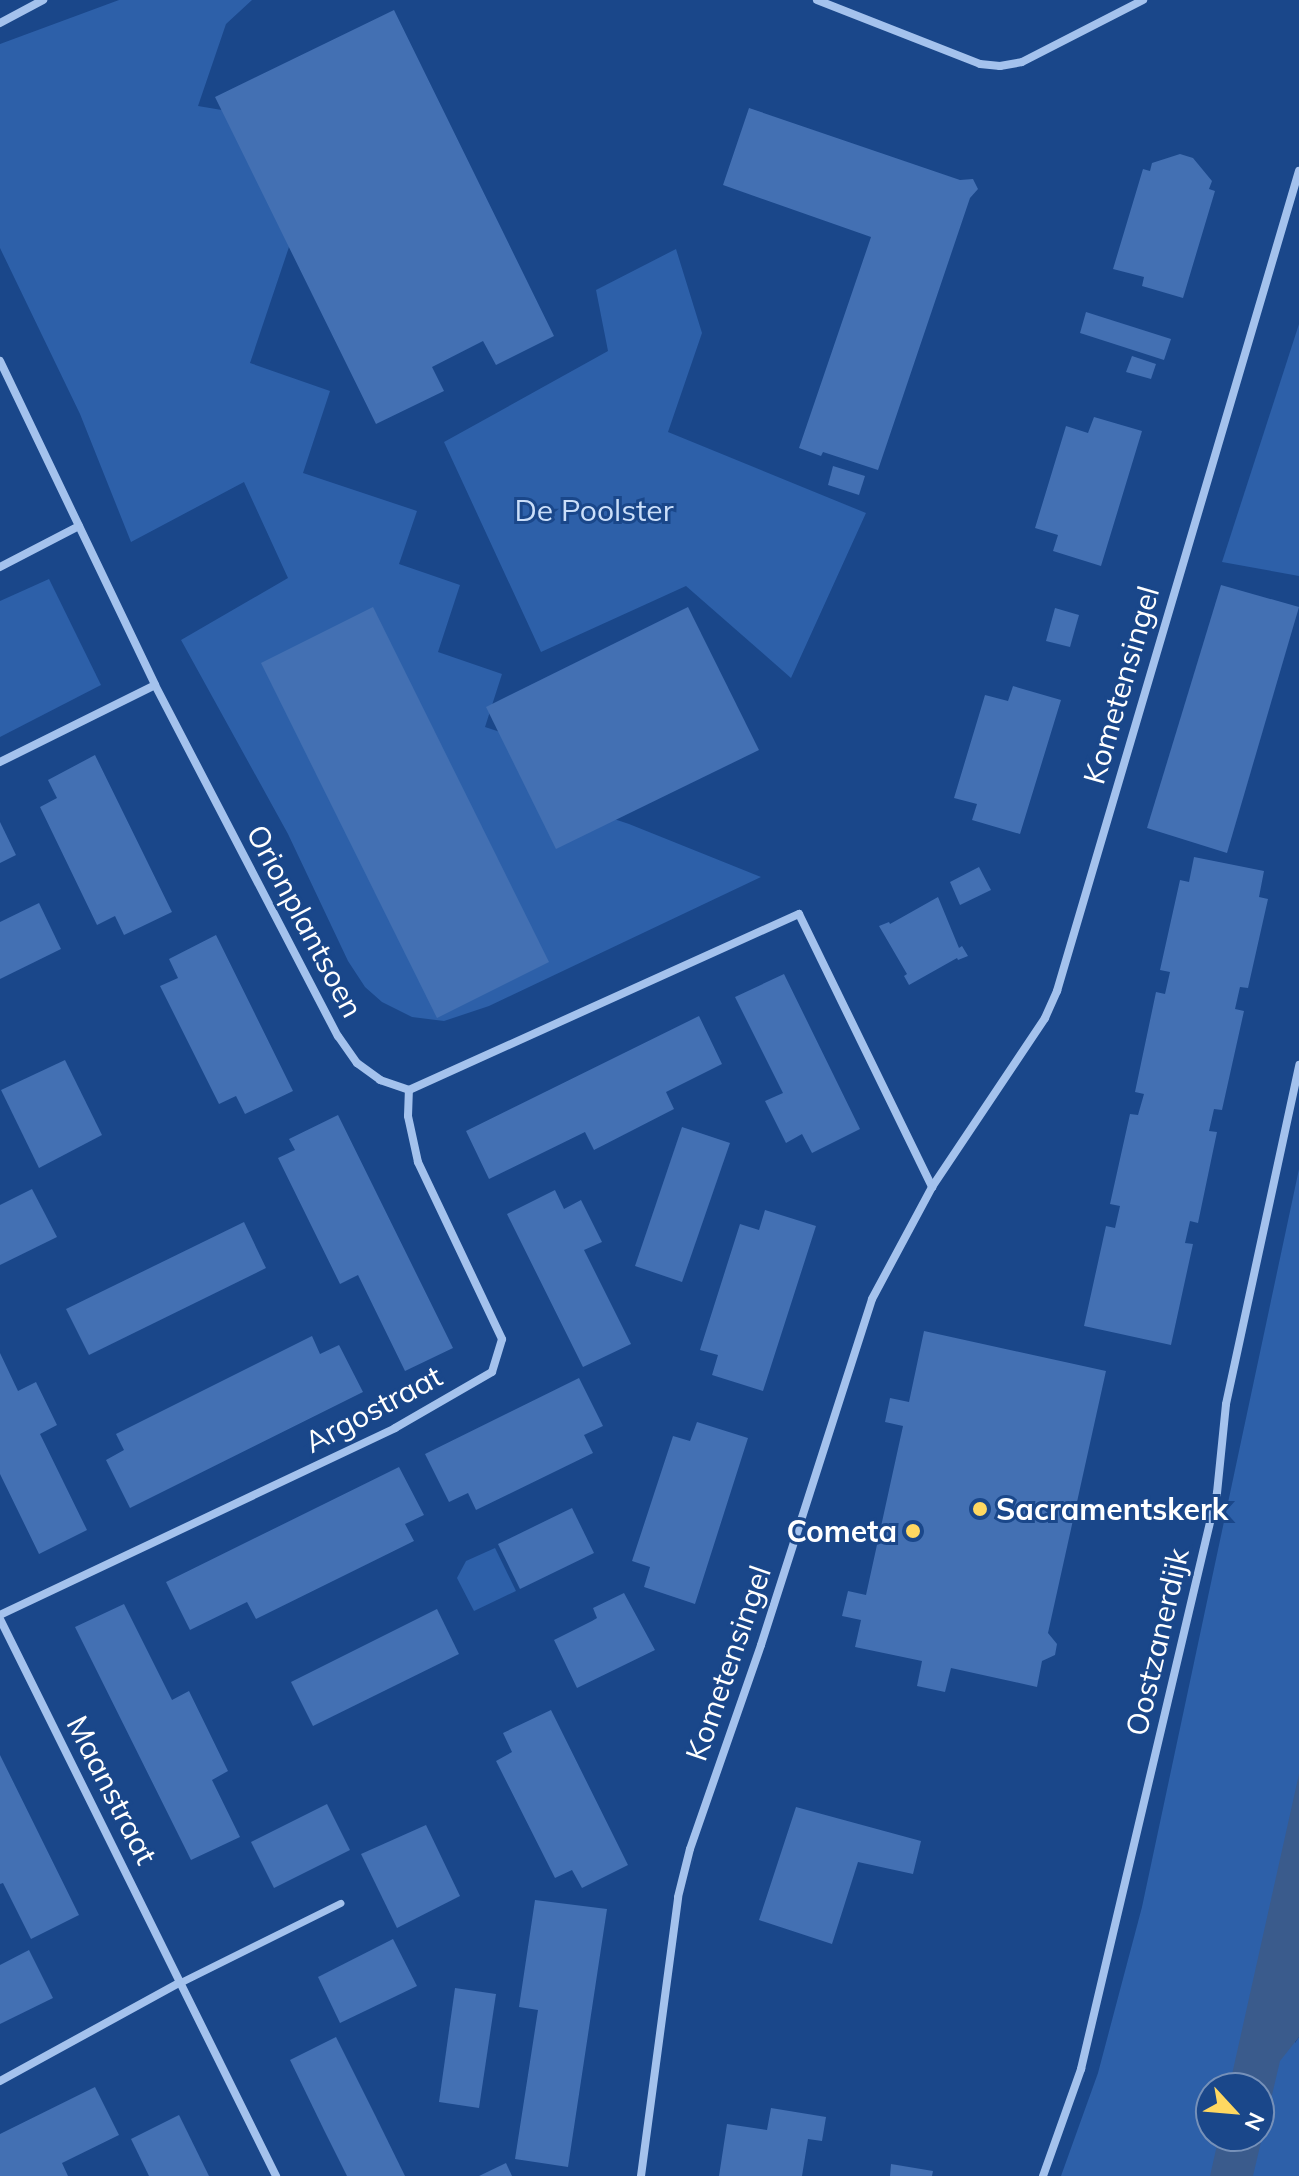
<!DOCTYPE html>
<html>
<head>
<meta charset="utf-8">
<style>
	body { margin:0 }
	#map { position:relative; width:1299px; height:2176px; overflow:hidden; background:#1a478a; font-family:Mulish,sans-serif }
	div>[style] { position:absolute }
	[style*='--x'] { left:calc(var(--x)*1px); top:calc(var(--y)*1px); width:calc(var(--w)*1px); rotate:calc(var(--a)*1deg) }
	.green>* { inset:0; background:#2d60a9 }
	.water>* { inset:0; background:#3a5b8c }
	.building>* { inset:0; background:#4370b3 }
	.pedestrian>* { height:7px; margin:-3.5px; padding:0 3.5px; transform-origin:3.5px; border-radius:3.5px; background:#a4c2ed }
	.minor>* { height:8px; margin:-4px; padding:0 4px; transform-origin:4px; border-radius:4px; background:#a4c2ed }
	.dots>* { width:22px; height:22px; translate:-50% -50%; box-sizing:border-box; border:4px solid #1a478a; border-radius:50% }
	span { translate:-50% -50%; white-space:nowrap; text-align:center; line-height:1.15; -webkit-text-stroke:6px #1a478a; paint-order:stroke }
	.park-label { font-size:30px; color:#cadef9 }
	.street-label { font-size:30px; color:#fff }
	.poi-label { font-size:30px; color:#fff; font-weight:700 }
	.left { translate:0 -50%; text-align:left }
	.right { translate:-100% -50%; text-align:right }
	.north { position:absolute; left:1195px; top:2072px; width:80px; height:80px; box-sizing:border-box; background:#1a478a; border:2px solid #7691b9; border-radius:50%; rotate:116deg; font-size:22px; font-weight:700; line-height:32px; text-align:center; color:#fff }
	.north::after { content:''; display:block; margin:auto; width:28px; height:36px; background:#ffd861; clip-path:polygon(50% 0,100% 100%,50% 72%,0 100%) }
</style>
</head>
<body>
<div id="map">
	<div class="green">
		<i style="clip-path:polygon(119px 0,252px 0,226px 24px,198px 106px,366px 134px,290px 244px,250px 363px,330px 391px,303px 473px,417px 511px,399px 564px,460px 585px,438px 652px,502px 674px,485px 727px,540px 745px,557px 800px,629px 824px,761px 877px,489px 1006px,444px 1021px,412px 1017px,382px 1002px,365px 987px,348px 961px,288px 834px,181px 640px,288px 578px,244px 482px,131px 542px,80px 414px,0 248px,0 44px)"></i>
		<i style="clip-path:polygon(676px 249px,702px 333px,668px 432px,866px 513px,791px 678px,686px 586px,541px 652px,444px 442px,608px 351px,596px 290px)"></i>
		<i style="clip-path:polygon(1299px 324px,1299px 576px,1222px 562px)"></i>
		<i style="clip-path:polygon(49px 579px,101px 685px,0 737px,0 601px)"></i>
		<i style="clip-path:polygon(evenodd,1299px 1169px,1299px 1905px,1295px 2043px,1299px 2037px,1299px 2176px,1061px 2176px,1098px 2073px,1142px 1907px,1299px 1169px,1211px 2088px,1259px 2088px,1259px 2136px,1211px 2136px,1211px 2088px)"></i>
		<i style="clip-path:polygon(495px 1548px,516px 1591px,474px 1611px,457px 1578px,466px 1561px)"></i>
	</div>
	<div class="water">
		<i style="clip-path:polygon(1299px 1774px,1299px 2037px,1280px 2061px,1253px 2176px,1210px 2176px,1219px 2136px,1259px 2136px,1259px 2088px,1229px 2088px)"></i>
	</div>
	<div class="building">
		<i style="clip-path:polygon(394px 10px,554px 336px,496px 365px,483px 341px,432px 367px,444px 391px,376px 424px,215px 97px)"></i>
		<i style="clip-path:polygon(749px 108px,960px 180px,973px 179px,978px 189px,970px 198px,878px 470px,823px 452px,821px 456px,799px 448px,871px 237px,723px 185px)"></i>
		<i style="clip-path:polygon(1180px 154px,1193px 158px,1212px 181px,1209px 189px,1215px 191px,1183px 298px,1142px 286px,1144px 277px,1113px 269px,1143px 169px,1150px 171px,1152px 163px)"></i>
		<i style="clip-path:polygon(1086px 312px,1171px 339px,1164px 360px,1080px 333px)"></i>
		<i style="clip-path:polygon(1132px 356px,1156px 364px,1151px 379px,1126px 372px)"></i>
		<i style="clip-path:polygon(1094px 417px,1142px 431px,1101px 566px,1053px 551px,1058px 535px,1035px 528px,1066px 426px,1088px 433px)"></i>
		<i style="clip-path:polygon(833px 466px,865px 476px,859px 495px,828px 485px)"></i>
		<i style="clip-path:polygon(1221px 585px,1299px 607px,1227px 853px,1147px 828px)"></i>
		<i style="clip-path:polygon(373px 607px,549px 962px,437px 1018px,261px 663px)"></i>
		<i style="clip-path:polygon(688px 607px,759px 750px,556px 849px,486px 707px)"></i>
		<i style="clip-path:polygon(1055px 608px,1079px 615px,1070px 647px,1046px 641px)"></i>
		<i style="clip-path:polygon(1013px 686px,1061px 700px,1020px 834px,972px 820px,977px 804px,954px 798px,985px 695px,1008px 701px)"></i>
		<i style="clip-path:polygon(95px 755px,172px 912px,124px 935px,115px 916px,97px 925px,40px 807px,57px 798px,48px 780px)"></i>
		<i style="clip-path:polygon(0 822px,16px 855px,0 863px)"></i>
		<i style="clip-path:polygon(1194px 857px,1264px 871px,1259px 897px,1268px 899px,1248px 988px,1240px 987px,1235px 1009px,1244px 1011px,1222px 1110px,1214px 1109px,1209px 1131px,1217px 1132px,1198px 1223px,1190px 1221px,1185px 1243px,1193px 1244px,1171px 1345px,1084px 1326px,1106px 1226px,1115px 1228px,1120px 1206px,1110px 1204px,1130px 1114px,1138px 1115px,1144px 1094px,1135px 1092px,1156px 992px,1165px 994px,1170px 972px,1160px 970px,1180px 880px,1189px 882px)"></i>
		<i style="clip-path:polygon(979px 867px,991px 890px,960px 905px,950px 882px)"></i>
		<i style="clip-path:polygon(938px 897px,959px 948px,962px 946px,968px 956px,958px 960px,957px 958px,909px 985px,904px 976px,907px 974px,879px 926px,889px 922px,890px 924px)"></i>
		<i style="clip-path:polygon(39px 903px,61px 949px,0 979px,0 922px)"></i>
		<i style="clip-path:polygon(216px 935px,293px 1091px,245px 1114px,236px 1096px,219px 1104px,160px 986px,178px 978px,169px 959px)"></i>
		<i style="clip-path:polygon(784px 974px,860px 1129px,812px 1153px,802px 1134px,786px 1143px,765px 1101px,783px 1093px,735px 997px)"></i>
		<i style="clip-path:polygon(699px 1016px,722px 1064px,666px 1092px,674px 1109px,594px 1150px,585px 1132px,489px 1179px,466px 1131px)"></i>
		<i style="clip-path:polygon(65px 1060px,102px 1135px,39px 1168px,1px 1090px)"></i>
		<i style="clip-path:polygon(338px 1115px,453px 1348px,405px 1371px,358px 1275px,340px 1284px,278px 1158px,295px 1150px,289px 1139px)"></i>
		<i style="clip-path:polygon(682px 1127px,730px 1143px,682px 1282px,635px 1266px)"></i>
		<i style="clip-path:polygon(32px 1189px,57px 1237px,0 1265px,0 1205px)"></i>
		<i style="clip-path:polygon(555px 1190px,564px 1209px,581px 1200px,602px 1242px,584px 1250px,631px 1344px,583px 1367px,507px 1214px)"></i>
		<i style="clip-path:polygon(765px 1210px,816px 1226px,763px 1391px,712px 1375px,718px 1355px,700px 1350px,740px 1224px,759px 1230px)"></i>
		<i style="clip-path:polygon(244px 1222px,266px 1268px,89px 1355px,66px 1309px)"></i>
		<i style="clip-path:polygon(924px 1331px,1106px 1371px,1048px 1633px,1057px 1644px,1055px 1655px,1042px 1661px,1037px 1687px,951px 1668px,945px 1692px,917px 1686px,922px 1661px,855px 1647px,861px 1620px,842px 1616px,848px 1591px,866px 1595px,903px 1426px,885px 1422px,890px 1398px,909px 1402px)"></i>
		<i style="clip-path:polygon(312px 1336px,320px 1354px,339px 1345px,363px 1392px,130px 1508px,106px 1460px,124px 1450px,116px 1434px)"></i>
		<i style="clip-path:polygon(0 1353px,18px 1391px,36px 1382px,57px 1425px,40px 1434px,87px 1530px,39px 1554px,0 1474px)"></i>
		<i style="clip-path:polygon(579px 1378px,603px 1426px,584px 1435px,593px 1453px,476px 1510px,468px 1493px,449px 1502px,425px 1454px)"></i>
		<i style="clip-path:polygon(697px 1422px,748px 1438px,695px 1604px,644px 1587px,650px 1567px,632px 1561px,673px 1436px,690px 1441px)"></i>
		<i style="clip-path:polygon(399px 1467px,424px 1515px,405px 1524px,414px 1541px,256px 1619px,247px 1602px,190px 1630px,166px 1582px)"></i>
		<i style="clip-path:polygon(572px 1508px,594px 1553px,520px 1589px,498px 1544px)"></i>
		<i style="clip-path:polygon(624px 1593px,655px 1650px,577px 1688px,554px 1640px,592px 1621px,597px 1618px,593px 1608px)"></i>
		<i style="clip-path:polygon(124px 1604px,172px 1700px,189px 1691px,228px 1771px,212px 1780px,240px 1837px,191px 1860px,75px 1627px)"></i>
		<i style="clip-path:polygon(437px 1609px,459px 1654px,313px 1726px,291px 1682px)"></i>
		<i style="clip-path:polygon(551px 1710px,628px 1865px,582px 1888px,572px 1870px,555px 1878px,496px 1761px,512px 1752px,503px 1733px)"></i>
		<i style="clip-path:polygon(0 1755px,79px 1915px,31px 1939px,3px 1883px,0 1884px)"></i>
		<i style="clip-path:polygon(327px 1804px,350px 1850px,274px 1888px,251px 1842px)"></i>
		<i style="clip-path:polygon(796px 1807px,921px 1841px,913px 1874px,858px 1862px,832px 1944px,759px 1920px)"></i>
		<i style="clip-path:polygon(426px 1825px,460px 1896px,397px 1928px,361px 1854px)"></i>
		<i style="clip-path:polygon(535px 1900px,607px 1909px,568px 2167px,515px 2159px,538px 2010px,519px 2007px)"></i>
		<i style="clip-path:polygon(393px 1939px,417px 1986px,340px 2023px,318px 1977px)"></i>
		<i style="clip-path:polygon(29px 1950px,53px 1998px,0 2024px,0 1965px)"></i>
		<i style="clip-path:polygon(455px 1988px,496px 1994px,479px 2108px,439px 2102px)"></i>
		<i style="clip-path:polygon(336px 2037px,375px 2115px,405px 2176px,347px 2176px,324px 2130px,290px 2060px)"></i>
		<i style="clip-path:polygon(95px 2087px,119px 2135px,62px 2163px,68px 2176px,0 2176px,0 2134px)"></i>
		<i style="clip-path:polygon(771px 2108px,826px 2117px,822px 2141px,808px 2139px,802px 2176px,719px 2176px,727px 2124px,767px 2130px)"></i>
		<i style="clip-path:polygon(179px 2115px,209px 2176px,149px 2176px,131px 2139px)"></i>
		<i style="clip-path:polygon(506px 2163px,512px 2176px,479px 2176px)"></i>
		<i style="clip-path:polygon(891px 2164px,933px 2171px,932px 2176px,890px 2176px)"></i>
	</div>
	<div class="pedestrian">
		<i style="--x:181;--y:1982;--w:178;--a:-26.4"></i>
	</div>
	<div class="minor">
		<i style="--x:817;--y:0;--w:175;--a:21.4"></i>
		<i style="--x:980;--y:64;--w:20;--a:6"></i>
		<i style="--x:1000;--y:66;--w:22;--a:-10"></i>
		<i style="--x:1022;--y:62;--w:136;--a:-27.1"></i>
		<i style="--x:0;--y:23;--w:49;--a:-28.1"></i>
		<i style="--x:0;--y:361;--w:359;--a:64.4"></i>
		<i style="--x:155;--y:685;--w:396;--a:62.5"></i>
		<i style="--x:338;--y:1036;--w:33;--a:55"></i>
		<i style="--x:357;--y:1063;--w:29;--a:36"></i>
		<i style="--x:380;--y:1080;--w:31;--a:19"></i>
		<i style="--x:409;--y:1090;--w:428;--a:-24.3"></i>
		<i style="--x:799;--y:914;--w:304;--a:64"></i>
		<i style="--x:0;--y:567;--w:89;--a:-27.4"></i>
		<i style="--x:0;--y:762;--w:173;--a:-26.4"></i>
		<i style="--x:0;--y:1615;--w:437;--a:-25.3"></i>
		<i style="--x:395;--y:1428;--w:112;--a:-30"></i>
		<i style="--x:492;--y:1372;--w:34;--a:-73"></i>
		<i style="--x:502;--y:1339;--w:196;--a:-115.4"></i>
		<i style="--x:418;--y:1162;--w:47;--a:-102.3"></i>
		<i style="--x:408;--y:1116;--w:26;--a:-88"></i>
		<i style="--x:0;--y:1619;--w:622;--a:63.64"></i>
		<i style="--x:0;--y:2081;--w:206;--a:-28.7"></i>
		<i style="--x:641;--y:2176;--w:281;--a:-82.4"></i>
		<i style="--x:678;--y:1897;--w:49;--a:-76"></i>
		<i style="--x:690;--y:1849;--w:216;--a:-70.8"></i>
		<i style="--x:761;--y:1645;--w:363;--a:-72.2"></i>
		<i style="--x:872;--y:1299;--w:127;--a:-61.8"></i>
		<i style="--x:932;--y:1187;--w:203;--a:-56.2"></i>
		<i style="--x:1045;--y:1018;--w:30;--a:-66"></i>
		<i style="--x:1057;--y:991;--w:855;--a:-73.56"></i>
		<i style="--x:1043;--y:2176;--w:114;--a:-70.4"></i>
		<i style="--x:1081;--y:2069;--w:592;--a:-76.72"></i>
		<i style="--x:1217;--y:1493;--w:89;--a:-84.2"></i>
		<i style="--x:1226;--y:1404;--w:347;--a:-77.8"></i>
	</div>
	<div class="dots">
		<i style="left:980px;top:1509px;background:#ffd861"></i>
		<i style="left:913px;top:1531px;background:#ffd861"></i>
	</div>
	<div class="park-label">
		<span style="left:594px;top:510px">De Poolster</span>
	</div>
	<div class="street-label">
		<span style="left:1121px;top:685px;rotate:-74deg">Kometensingel</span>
		<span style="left:305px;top:921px;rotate:62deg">Orionplantsoen</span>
		<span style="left:373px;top:1409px;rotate:-28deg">Argostraat</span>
		<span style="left:1157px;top:1642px;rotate:-77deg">Oostzanerdijk</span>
		<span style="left:728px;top:1663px;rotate:-71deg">Kometensingel</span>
		<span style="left:112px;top:1790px;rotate:63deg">Maanstraat</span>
	</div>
	<div class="poi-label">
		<span class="left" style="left:996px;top:1509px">Sacramentskerk</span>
		<span class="right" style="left:897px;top:1531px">Cometa</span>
	</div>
	<div class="north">N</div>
</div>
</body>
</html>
